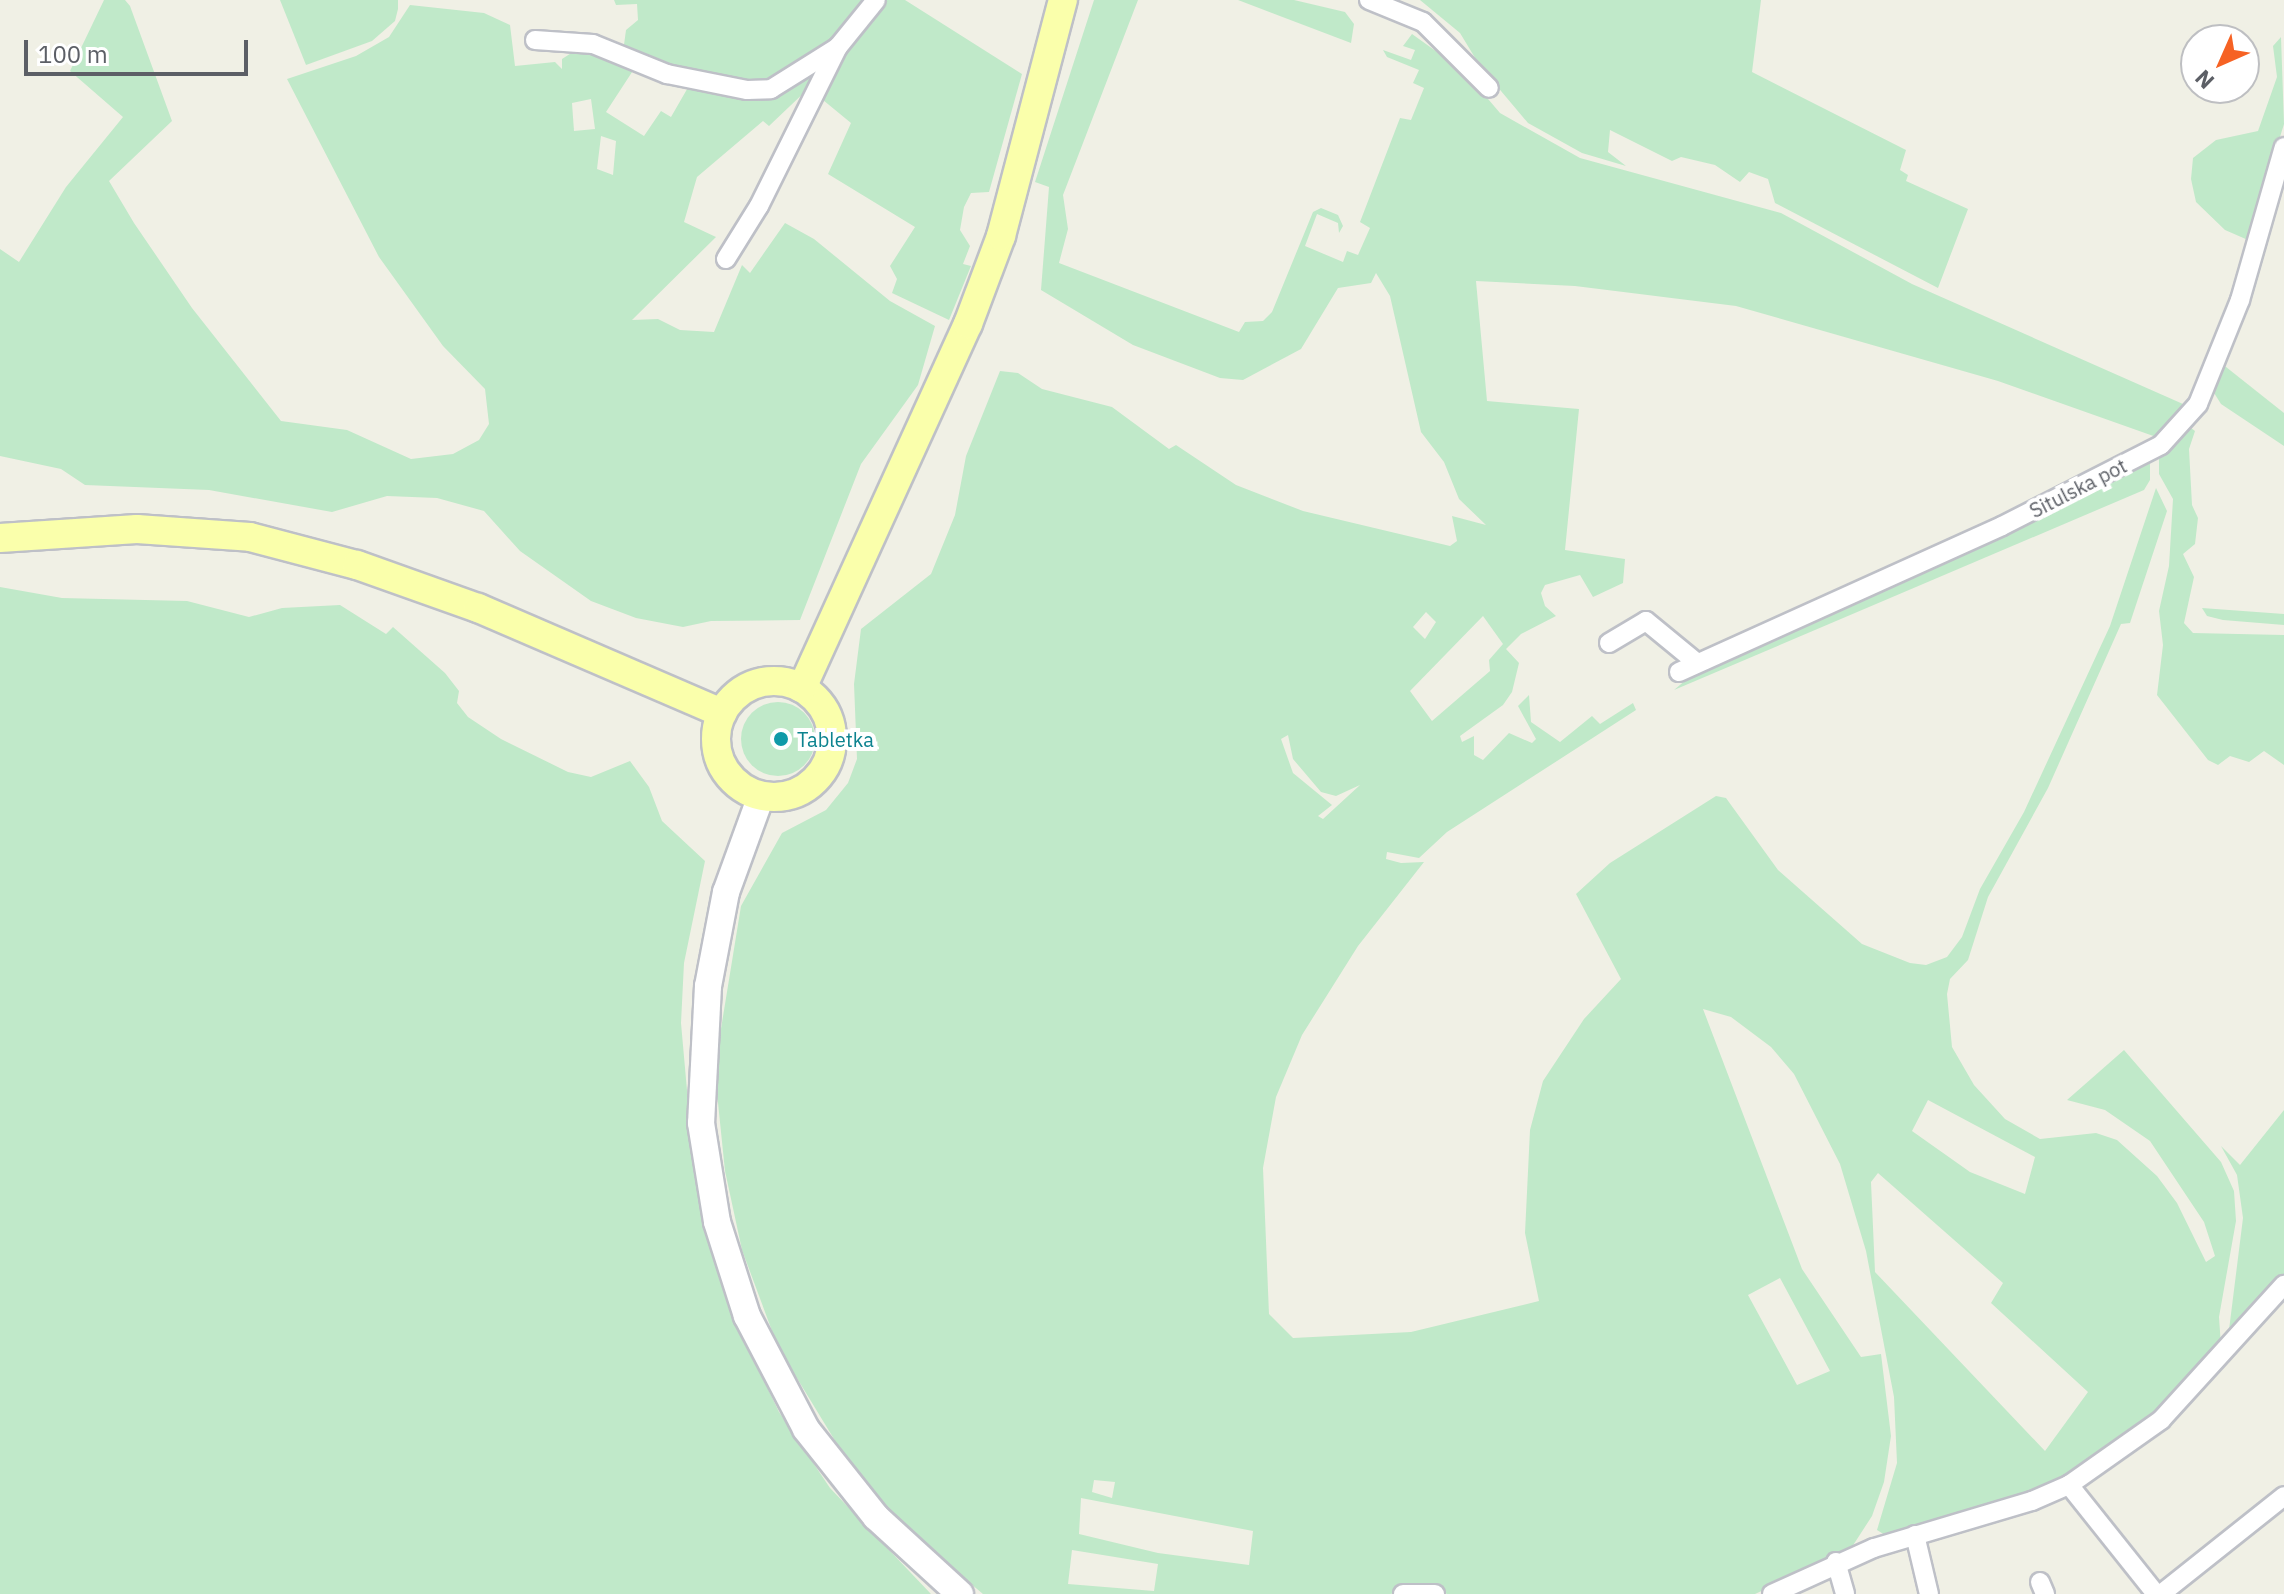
<!DOCTYPE html>
<html>
<head>
<meta charset="utf-8">
<style>
	body { margin:0 }
	#map { position:relative; width:2284px; height:1594px; overflow:hidden; background:#f0f0e5; font-family:"IBM Plex Sans",sans-serif }
	div>[style] { position:absolute }
	[style*='--x'] { left:calc(var(--x)*1px); top:calc(var(--y)*1px); width:calc(var(--w)*1px); rotate:calc(var(--a)*1deg) }
	.green>* { inset:0; background:#c0e9c9 }
	.round { border-radius:50% }
	.roads { filter:drop-shadow(2px 0 #bec0c7) drop-shadow(-2px 0 #bec0c7) drop-shadow(0 2px #bec0c7) drop-shadow(0 -2px #bec0c7) }
	.minor>* { height:18px; margin:-9px; padding:0 9px; transform-origin:9px; border-radius:9px; background:#fff }
	.secondary>* { height:26px; margin:-13px; padding:0 13px; transform-origin:13px; border-radius:13px; background:#fff }
	.primary>* { height:28px; margin:-14px; padding:0 14px; transform-origin:14px; border-radius:14px; background:#faffab }
	.primary>.ring { margin:-14px; padding:0; box-sizing:content-box; background:none; border:28px solid #faffab; border-radius:50% }
	.dots>* { width:22px; height:22px; translate:-50% -50%; box-sizing:border-box; border:4px solid #fff; border-radius:50% }
	span { translate:-50% -50%; white-space:nowrap; text-align:center; line-height:1.15; -webkit-text-stroke:8px #fff; paint-order:stroke }
	.street-label { font-size:20px; color:#5c5f66 }
	.culture-label { font-size:20px; color:#0d838f }
	.left { translate:0 -50%; text-align:left }
	.north { position:absolute; left:2180px; top:24px; width:80px; height:80px; box-sizing:border-box; background:#fff; border:2px solid #bebfc2; border-radius:50%; rotate:225deg; font-size:22px; font-weight:700; line-height:32px; text-align:center; color:#5c5f66 }
	.north::after { content:''; display:block; margin:auto; width:28px; height:36px; background:#f66224; clip-path:polygon(50% 0,100% 100%,50% 72%,0 100%) }
	.scale { position:absolute; left:24px; top:40px; width:224px; height:36px; box-sizing:border-box; border:4px solid #5c5f66; border-top:0; padding-left:10px; font-size:24px; line-height:28px; white-space:nowrap; color:#5c5f66; -webkit-text-stroke:6px #fff; paint-order:stroke }
</style>
</head>
<body>
<div id="map">
	<div class="green">
		<i style="clip-path:polygon(evenodd,104px 0,125px 0,130px 6px,172px 121px,109px 181px,134px 223px,192px 308px,281px 421px,347px 430px,411px 459px,453px 454px,479px 440px,489px 424px,485px 389px,443px 346px,379px 257px,287px 79px,356px 56px,389px 37px,410px 5px,484px 13px,510px 25px,515px 66px,555px 62px,562px 69px,562px 59px,576px 50px,636px 66px,606px 112px,644px 136px,661px 111px,671px 117px,690px 84px,748px 96px,816px 63px,822px 71px,810px 87px,769px 126px,763px 121px,697px 177px,684px 222px,716px 237px,632px 320px,658px 319px,680px 330px,714px 332px,742px 265px,750px 273px,785px 223px,814px 239px,890px 301px,935px 326px,918px 385px,861px 464px,800px 620px,711px 621px,683px 627px,636px 618px,591px 601px,520px 551px,484px 511px,437px 498px,387px 496px,332px 512px,209px 490px,85px 485px,61px 469px,0 456px,0 249px,19px 262px,66px 187px,123px 117px,70px 71px,104px 0,591px 99px,595px 129px,574px 131px,572px 103px,591px 99px,104px 0,601px 136px,616px 141px,613px 175px,597px 169px,601px 136px)"></i>
		<i style="clip-path:polygon(280px 0,398px 0,398px 9px,395px 21px,372px 41px,306px 65px)"></i>
		<i style="clip-path:polygon(614px 0,873px 0,844px 35px,766px 86px,701px 80px,623px 52px,626px 30px,638px 20px,637px 4px,616px 5px)"></i>
		<i style="clip-path:polygon(882px 0,905px 0,1022px 74px,989px 192px,971px 193px,964px 207px,960px 230px,970px 246px,963px 264px,971px 266px,949px 320px,892px 293px,897px 279px,890px 266px,915px 227px,828px 174px,851px 123px,823px 100px,826px 86px,833px 67px)"></i>
		<i style="clip-path:polygon(evenodd,1094px 0,1138px 0,1063px 195px,1068px 229px,1059px 263px,1239px 332px,1245px 322px,1263px 321px,1272px 312px,1313px 212px,1321px 208px,1338px 215px,1343px 226px,1339px 233px,1338px 223px,1317px 214px,1305px 246px,1343px 262px,1347px 251px,1358px 255px,1370px 228px,1360px 222px,1400px 118px,1411px 120px,1424px 88px,1413px 83px,1419px 70px,1387px 57px,1383px 50px,1411px 60px,1415px 50px,1403px 46px,1412px 34px,1465px 72px,1500px 113px,1580px 158px,1781px 213px,1912px 284px,2183px 404px,2186px 409px,2159px 438px,1998px 381px,1736px 306px,1575px 286px,1476px 281px,1487px 401px,1579px 409px,1565px 550px,1625px 559px,1623px 583px,1593px 597px,1580px 575px,1545px 585px,1541px 593px,1545px 606px,1556px 616px,1521px 634px,1506px 649px,1519px 663px,1512px 692px,1503px 705px,1460px 736px,1462px 742px,1474px 736px,1474px 755px,1483px 760px,1509px 733px,1532px 743px,1536px 739px,1518px 706px,1529px 695px,1531px 722px,1560px 742px,1592px 716px,1600px 724px,1633px 703px,1636px 710px,1447px 832px,1419px 858px,1387px 852px,1386px 859px,1401px 863px,1424px 862px,1358px 946px,1302px 1035px,1276px 1097px,1263px 1168px,1269px 1314px,1293px 1338px,1411px 1332px,1539px 1301px,1525px 1233px,1530px 1130px,1543px 1081px,1584px 1019px,1621px 979px,1576px 894px,1610px 863px,1716px 796px,1726px 798px,1778px 870px,1862px 944px,1910px 963px,1926px 965px,1947px 957px,1962px 937px,1980px 889px,2024px 812px,2110px 626px,2156px 488px,2167px 511px,2130px 623px,2121px 624px,2048px 788px,1988px 897px,1968px 960px,1950px 979px,1947px 994px,1952px 1047px,1974px 1085px,2005px 1119px,2040px 1139px,2096px 1133px,2117px 1140px,2157px 1176px,2177px 1203px,2206px 1262px,2215px 1256px,2204px 1222px,2150px 1141px,2105px 1110px,2067px 1100px,2124px 1050px,2221px 1162px,2234px 1191px,2236px 1221px,2219px 1317px,2221px 1346px,2178px 1397px,2085px 1466px,2044px 1489px,1885px 1535px,1877px 1530px,1897px 1463px,1894px 1397px,1866px 1251px,1840px 1164px,1794px 1074px,1771px 1047px,1731px 1017px,1703px 1009px,1802px 1269px,1861px 1357px,1881px 1354px,1891px 1436px,1884px 1482px,1872px 1516px,1850px 1550px,1755px 1594px,1447px 1594px,1433px 1587px,1390px 1594px,983px 1594px,908px 1531px,848px 1462px,778px 1347px,742px 1250px,725px 1171px,717px 1093px,719px 1041px,741px 906px,782px 833px,826px 810px,848px 783px,857px 759px,854px 684px,861px 629px,931px 574px,955px 515px,966px 456px,1000px 371px,1018px 373px,1042px 389px,1112px 407px,1169px 449px,1176px 445px,1236px 485px,1303px 511px,1450px 546px,1457px 541px,1452px 516px,1486px 525px,1459px 499px,1444px 462px,1421px 432px,1390px 296px,1376px 273px,1371px 283px,1338px 288px,1301px 349px,1243px 380px,1220px 378px,1133px 345px,1041px 290px,1049px 187px,1035px 182px,1094px 0,1426px 612px,1436px 622px,1425px 639px,1413px 627px,1426px 612px,1094px 0,1483px 616px,1503px 644px,1489px 660px,1490px 671px,1432px 721px,1410px 691px,1483px 616px,1094px 0,1288px 735px,1293px 759px,1321px 792px,1336px 796px,1360px 785px,1323px 819px,1318px 816px,1332px 805px,1293px 773px,1281px 739px,1288px 735px,1094px 0,1928px 1100px,2035px 1157px,2025px 1194px,1970px 1172px,1912px 1131px,1928px 1100px,1094px 0,1878px 1173px,2003px 1283px,1991px 1303px,2088px 1392px,2045px 1451px,1875px 1272px,1871px 1182px,1878px 1173px,1094px 0,1780px 1278px,1830px 1371px,1797px 1385px,1748px 1295px,1780px 1278px,1094px 0,1094px 1480px,1115px 1482px,1112px 1498px,1092px 1492px,1094px 1480px,1094px 0,1081px 1498px,1253px 1531px,1249px 1565px,1158px 1553px,1079px 1534px,1081px 1498px,1094px 0,1072px 1550px,1158px 1564px,1154px 1591px,1068px 1584px,1072px 1550px)"></i>
		<i style="clip-path:polygon(1238px 0,1294px 0,1345px 12px,1354px 24px,1351px 43px)"></i>
		<i style="clip-path:polygon(1420px 0,1761px 0,1752px 72px,1906px 150px,1900px 170px,1908px 175px,1906px 181px,1968px 209px,1938px 288px,1775px 203px,1768px 179px,1749px 172px,1740px 182px,1715px 165px,1681px 157px,1672px 161px,1610px 130px,1608px 152px,1626px 166px,1582px 153px,1528px 123px,1480px 66px,1460px 33px)"></i>
		<i style="clip-path:polygon(2281px 37px,2284px 124px,2248px 240px,2225px 230px,2196px 202px,2191px 179px,2193px 158px,2216px 140px,2258px 131px,2277px 77px,2273px 46px)"></i>
		<i style="clip-path:polygon(2221px 363px,2284px 413px,2284px 446px,2221px 404px,2211px 388px)"></i>
		<i style="clip-path:polygon(2191px 428px,2195px 431px,2189px 449px,2192px 505px,2198px 518px,2195px 544px,2183px 554px,2194px 577px,2184px 623px,2193px 633px,2284px 635px,2284px 765px,2264px 751px,2249px 762px,2230px 756px,2218px 765px,2208px 760px,2157px 695px,2163px 645px,2159px 611px,2169px 566px,2173px 499px,2159px 474px,2159px 459px)"></i>
		<i style="clip-path:polygon(2150px 458px,2150px 480px,2144px 490px,1674px 690px,1699px 669px)"></i>
		<i style="clip-path:polygon(0 587px,62px 598px,187px 601px,249px 617px,282px 608px,340px 605px,386px 634px,393px 627px,445px 673px,459px 691px,457px 703px,468px 717px,501px 739px,568px 772px,591px 777px,630px 761px,649px 787px,662px 821px,705px 861px,684px 963px,681px 1023px,695px 1180px,732px 1314px,779px 1412px,830px 1488px,931px 1594px,0 1594px)"></i>
		<i style="clip-path:polygon(2202px 608px,2284px 614px,2284px 625px,2223px 620px,2207px 616px)"></i>
		<i class="round" style="left:741px;top:702px;width:74px;height:74px"></i>
		<i style="clip-path:polygon(2284px 1110px,2284px 1275px,2228px 1338px,2243px 1218px,2237px 1175px,2221px 1146px,2240px 1165px)"></i>
	</div>
	<div class="roads">
		<div class="minor">
			<i style="--x:1369;--y:0;--w:58;--a:22.2"></i>
			<i style="--x:1423;--y:22;--w:93;--a:45"></i>
			<i style="--x:535;--y:40;--w:58;--a:3.9"></i>
			<i style="--x:593;--y:44;--w:80;--a:22.1"></i>
			<i style="--x:667;--y:74;--w:82;--a:11.3"></i>
			<i style="--x:747;--y:90;--w:24;--a:-2"></i>
			<i style="--x:771;--y:89;--w:79;--a:-32.1"></i>
			<i style="--x:726;--y:259;--w:62;--a:-58.1"></i>
			<i style="--x:759;--y:206;--w:178;--a:-63.6"></i>
			<i style="--x:838;--y:47;--w:60;--a:-51"></i>
			<i style="--x:1609;--y:643;--w:43;--a:-30.7"></i>
			<i style="--x:1646;--y:621;--w:65;--a:39.4"></i>
			<i style="--x:1679;--y:672;--w:354;--a:-24.3"></i>
			<i style="--x:2002;--y:526;--w:178;--a:-27"></i>
			<i style="--x:2161;--y:445;--w:55;--a:-47.9"></i>
			<i style="--x:2198;--y:404;--w:112;--a:-68"></i>
			<i style="--x:2240;--y:300;--w:159;--a:-74"></i>
			<i style="--x:2069;--y:1485;--w:139;--a:51.4"></i>
			<i style="--x:1915;--y:1535;--w:61;--a:76.7"></i>
			<i style="--x:1836;--y:1562;--w:33;--a:74"></i>
			<i style="--x:2040;--y:1582;--w:13;--a:67"></i>
			<i style="--x:1403;--y:1594;--w:32;--a:0"></i>
			<i style="--x:1772;--y:1594;--w:112;--a:-24.3"></i>
			<i style="--x:1874;--y:1548;--w:165;--a:-16.6"></i>
			<i style="--x:2032;--y:1501;--w:40;--a:-23.4"></i>
			<i style="--x:2069;--y:1485;--w:113;--a:-35.2"></i>
			<i style="--x:2161;--y:1420;--w:183;--a:-47.7"></i>
			<i style="--x:2161;--y:1594;--w:157;--a:-38.5"></i>
		</div>
		<div class="secondary">
			<i style="--x:761;--y:796;--w:102;--a:110"></i>
			<i style="--x:726;--y:892;--w:96;--a:100.8"></i>
			<i style="--x:708;--y:986;--w:137;--a:92.9"></i>
			<i style="--x:701;--y:1123;--w:100;--a:80.8"></i>
			<i style="--x:717;--y:1222;--w:99;--a:72.3"></i>
			<i style="--x:747;--y:1316;--w:127;--a:62.4"></i>
			<i style="--x:806;--y:1429;--w:112;--a:51.5"></i>
			<i style="--x:876;--y:1517;--w:114;--a:42.5"></i>
		</div>
		<div class="primary">
			<i style="--x:0;--y:538;--w:137;--a:-3.8"></i>
			<i style="--x:137;--y:529;--w:113;--a:4"></i>
			<i style="--x:250;--y:537;--w:111;--a:14.7"></i>
			<i style="--x:357;--y:565;--w:128;--a:19.6"></i>
			<i style="--x:478;--y:608;--w:266;--a:23.3"></i>
			<i class="ring" style="left:716px;top:681px;width:88px;height:88px"></i>
			<i style="--x:802;--y:688;--w:400;--a:-65.5"></i>
			<i style="--x:968;--y:324;--w:94;--a:-69.4"></i>
			<i style="--x:1001;--y:236;--w:244;--a:-75.3"></i>
		</div>
	</div>
	<div class="dots">
		<i style="left:781px;top:739px;background:#0f9aa8"></i>
	</div>
	<div class="street-label">
		<span style="left:2078px;top:488px;rotate:-27deg">Situlska pot</span>
	</div>
	<div class="culture-label">
		<span class="left" style="left:797px;top:739px">Tabletka</span>
	</div>
	<div class="north">N</div>
	<div class="scale">100 m</div>
</div>
</body>
</html>
